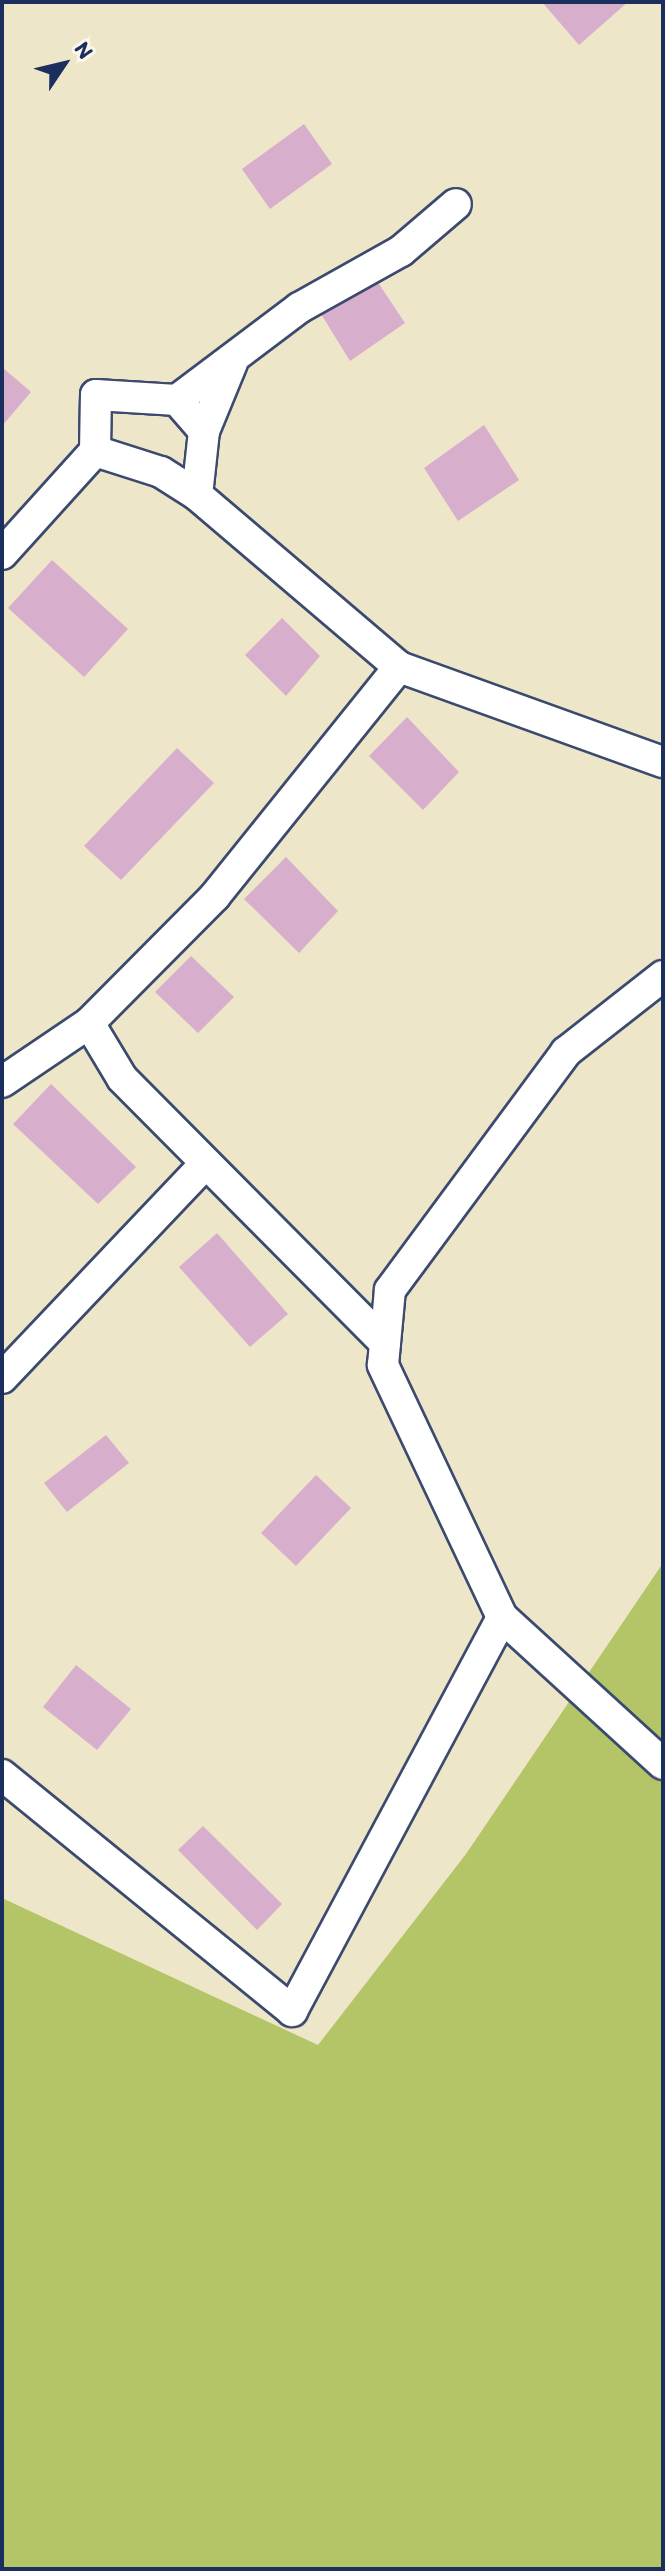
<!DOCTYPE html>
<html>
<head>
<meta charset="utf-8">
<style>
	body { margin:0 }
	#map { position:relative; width:665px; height:2571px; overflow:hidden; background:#eee6c9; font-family:Itim,sans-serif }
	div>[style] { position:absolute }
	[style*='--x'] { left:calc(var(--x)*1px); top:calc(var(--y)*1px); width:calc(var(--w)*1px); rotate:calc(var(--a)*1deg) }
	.green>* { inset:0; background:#b4c568 }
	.building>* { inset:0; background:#d8aecd }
	.roads { filter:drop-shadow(2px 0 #3b4a6e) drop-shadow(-2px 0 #3b4a6e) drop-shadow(0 2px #3b4a6e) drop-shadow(0 -2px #3b4a6e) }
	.street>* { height:30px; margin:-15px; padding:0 15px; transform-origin:15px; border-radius:15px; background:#fff }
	span { translate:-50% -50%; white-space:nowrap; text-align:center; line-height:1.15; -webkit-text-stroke:6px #fbf7ec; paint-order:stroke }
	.frame { position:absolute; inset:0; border:4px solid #1b2f5e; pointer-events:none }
	.north { position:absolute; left:24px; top:24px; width:80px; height:80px; -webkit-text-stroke:6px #fbf7ec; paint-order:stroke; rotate:55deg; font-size:22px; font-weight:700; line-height:32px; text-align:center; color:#1b2f5e }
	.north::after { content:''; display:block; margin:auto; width:28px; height:36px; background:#1b2f5e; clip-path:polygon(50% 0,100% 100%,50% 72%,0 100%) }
</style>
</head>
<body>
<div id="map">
	<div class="green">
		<i style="clip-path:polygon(663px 1563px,663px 2569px,2px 2569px,2px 1898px,318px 2045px,466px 1854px)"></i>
	</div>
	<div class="building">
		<i style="clip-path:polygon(542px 2px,628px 2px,579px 45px)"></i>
		<i style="clip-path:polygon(304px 124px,332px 164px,270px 209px,242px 169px)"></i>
		<i style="clip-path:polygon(375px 278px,405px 323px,350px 361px,321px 314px)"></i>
		<i style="clip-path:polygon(2px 367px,31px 392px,2px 426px)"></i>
		<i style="clip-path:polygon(484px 425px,519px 480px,458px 521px,424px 468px)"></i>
		<i style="clip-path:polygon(52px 560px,128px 629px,84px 677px,8px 608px)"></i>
		<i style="clip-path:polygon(282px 618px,320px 656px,286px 696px,245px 655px)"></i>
		<i style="clip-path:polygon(407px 717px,459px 772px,423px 810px,369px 756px)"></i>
		<i style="clip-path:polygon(177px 748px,214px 783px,121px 880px,84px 846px)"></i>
		<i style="clip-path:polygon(286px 857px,338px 911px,299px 953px,244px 899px)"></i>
		<i style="clip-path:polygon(191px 956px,234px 997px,198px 1033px,155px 992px)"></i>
		<i style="clip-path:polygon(51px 1084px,136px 1167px,98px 1204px,13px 1124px)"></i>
		<i style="clip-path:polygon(217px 1233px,288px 1314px,250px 1347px,179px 1267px)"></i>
		<i style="clip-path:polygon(106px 1435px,129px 1463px,67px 1512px,44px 1483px)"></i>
		<i style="clip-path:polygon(316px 1475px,351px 1508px,296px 1566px,261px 1533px)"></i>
		<i style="clip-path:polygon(76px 1665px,131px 1709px,97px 1750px,43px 1707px)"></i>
		<i style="clip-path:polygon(203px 1826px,282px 1904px,257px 1930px,178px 1850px)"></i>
	</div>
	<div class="roads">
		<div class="street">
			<i style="--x:177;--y:400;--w:41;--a:48.9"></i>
			<i style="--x:204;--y:431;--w:64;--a:96.2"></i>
			<i style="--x:204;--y:431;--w:74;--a:-67.6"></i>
			<i style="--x:95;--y:451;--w:56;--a:-89"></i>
			<i style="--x:96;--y:395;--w:81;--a:3.5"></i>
			<i style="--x:177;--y:400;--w:153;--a:-37"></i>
			<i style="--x:299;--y:308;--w:117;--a:-29.2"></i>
			<i style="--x:401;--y:251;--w:72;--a:-40.5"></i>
			<i style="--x:2;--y:554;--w:139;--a:-47.9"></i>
			<i style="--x:95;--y:451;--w:69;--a:17.7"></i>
			<i style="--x:161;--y:472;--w:43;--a:32.6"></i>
			<i style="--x:197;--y:495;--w:265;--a:40.4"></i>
			<i style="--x:399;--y:667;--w:281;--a:19.8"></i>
			<i style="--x:2;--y:1082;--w:105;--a:-34.1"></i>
			<i style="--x:385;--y:1343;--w:373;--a:-134.8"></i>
			<i style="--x:122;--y:1078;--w:64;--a:-121"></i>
			<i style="--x:89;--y:1023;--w:179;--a:-45.2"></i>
			<i style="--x:215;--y:896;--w:294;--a:-51.2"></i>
			<i style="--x:2;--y:1378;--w:296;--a:-46.5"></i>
			<i style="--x:502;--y:1617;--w:218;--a:42.4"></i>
			<i style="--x:2;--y:1775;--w:374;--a:39.1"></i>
			<i style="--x:292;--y:2011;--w:446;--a:-61.9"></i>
			<i style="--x:502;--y:1617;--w:279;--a:-115.3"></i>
			<i style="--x:383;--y:1365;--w:75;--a:-84.7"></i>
			<i style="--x:390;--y:1290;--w:296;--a:-53.5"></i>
			<i style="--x:566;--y:1052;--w:123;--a:-38.1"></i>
		</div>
	</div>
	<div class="frame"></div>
	<div class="north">N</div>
</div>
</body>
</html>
